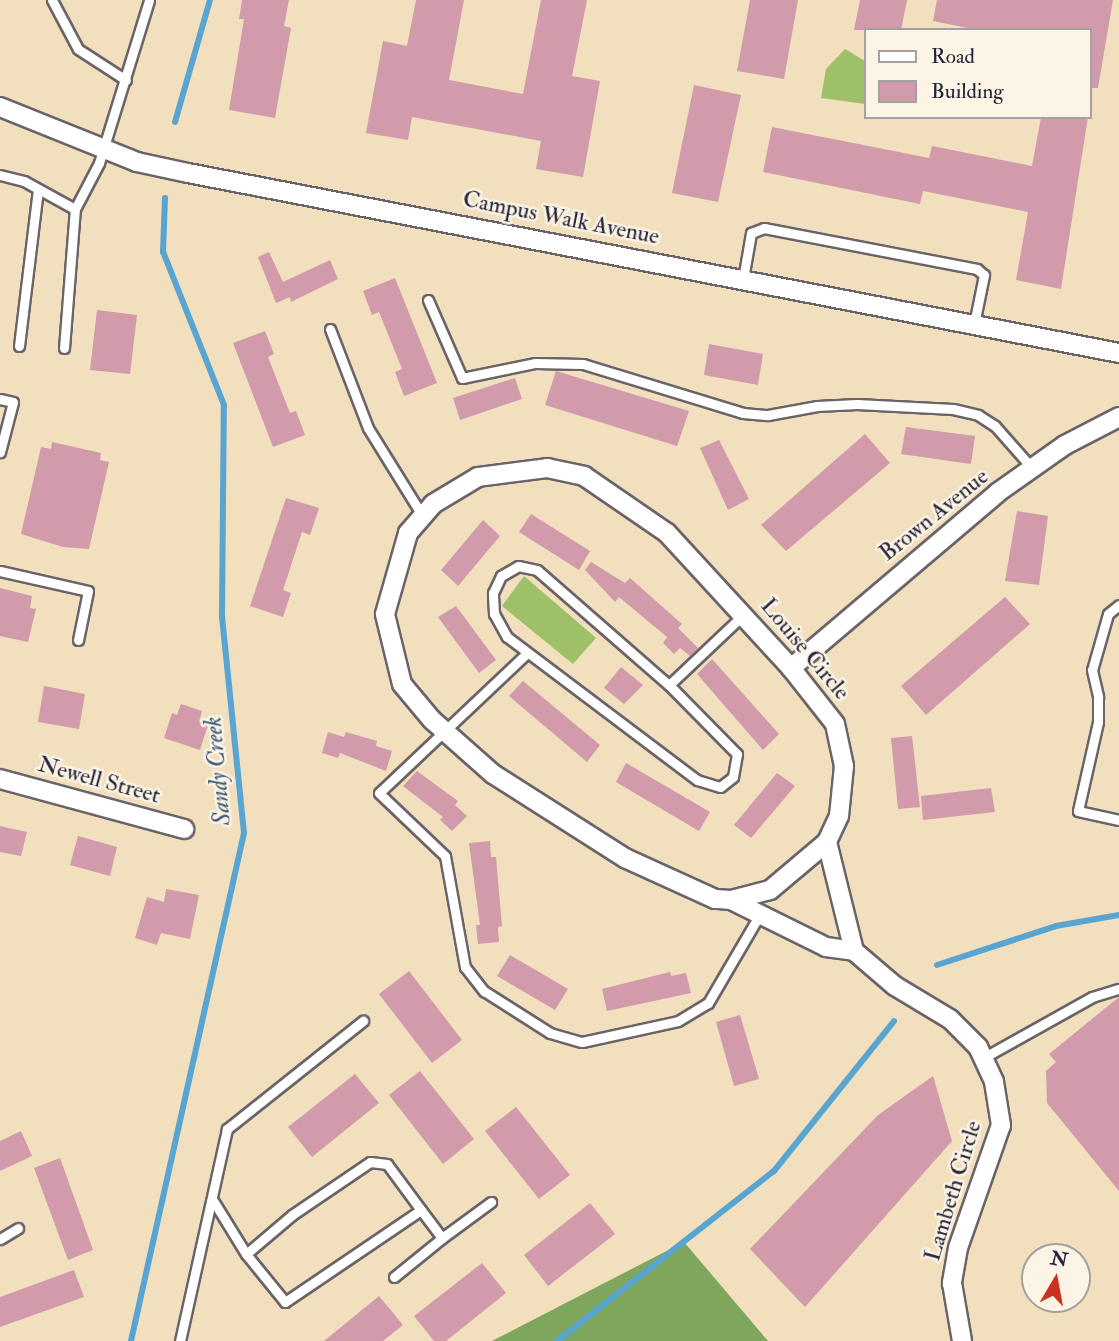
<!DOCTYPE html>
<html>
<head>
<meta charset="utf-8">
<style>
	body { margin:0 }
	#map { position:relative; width:1119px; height:1341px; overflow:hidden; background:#f1dfbe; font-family:"IM FELL Double Pica",serif }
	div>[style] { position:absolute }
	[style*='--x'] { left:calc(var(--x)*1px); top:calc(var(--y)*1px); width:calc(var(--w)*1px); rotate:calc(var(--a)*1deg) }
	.green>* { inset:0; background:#9ec069 }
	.forest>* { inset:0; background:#7ea65d }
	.stream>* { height:6px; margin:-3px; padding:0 3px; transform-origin:3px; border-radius:3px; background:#57a5d0 }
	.building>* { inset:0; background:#d19bac }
	.roads { filter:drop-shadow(2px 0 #6a6469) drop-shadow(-2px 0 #6a6469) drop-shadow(0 2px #6a6469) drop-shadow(0 -2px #6a6469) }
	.service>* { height:9px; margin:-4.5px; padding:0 4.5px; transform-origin:4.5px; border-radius:4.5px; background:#fff }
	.minor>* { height:18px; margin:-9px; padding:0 9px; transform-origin:9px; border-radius:9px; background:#fff }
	span { translate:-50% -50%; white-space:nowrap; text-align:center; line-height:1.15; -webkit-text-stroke:5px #fcf5e5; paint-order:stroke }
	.street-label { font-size:23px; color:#22223b }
	.water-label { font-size:24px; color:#375677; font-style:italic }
	.legend { position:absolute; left:864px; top:28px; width:228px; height:91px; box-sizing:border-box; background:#fcf5e5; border:2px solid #a5a1a1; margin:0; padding:9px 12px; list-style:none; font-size:21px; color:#22223b }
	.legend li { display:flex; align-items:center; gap:14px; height:35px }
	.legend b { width:35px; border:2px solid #a5a1a1 }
	.north { position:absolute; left:1021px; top:1243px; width:70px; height:70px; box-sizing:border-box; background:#fcf5e5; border:2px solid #a5a1a1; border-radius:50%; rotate:10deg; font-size:19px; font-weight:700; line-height:28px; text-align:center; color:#22223b }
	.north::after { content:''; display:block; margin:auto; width:24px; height:32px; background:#c8321e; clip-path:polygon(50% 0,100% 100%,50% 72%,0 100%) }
</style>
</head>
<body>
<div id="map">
	<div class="green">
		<i style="clip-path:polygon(845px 49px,865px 61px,865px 104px,821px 98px,826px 69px)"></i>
		<i style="clip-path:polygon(524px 576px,596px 638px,573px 664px,502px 606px)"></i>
	</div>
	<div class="forest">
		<i style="clip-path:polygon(684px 1242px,768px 1341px,492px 1341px)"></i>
	</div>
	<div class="stream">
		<i style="--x:175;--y:122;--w:127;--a:-74"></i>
		<i style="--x:937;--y:965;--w:125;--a:-18.1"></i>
		<i style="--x:1056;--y:926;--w:64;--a:-9.9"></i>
		<i style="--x:131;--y:1341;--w:520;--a:-77.46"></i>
		<i style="--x:244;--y:833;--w:219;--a:-95.8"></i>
		<i style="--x:222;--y:615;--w:210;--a:-89.5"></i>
		<i style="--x:224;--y:405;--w:165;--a:-111.7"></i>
		<i style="--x:163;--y:252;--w:54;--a:-87.9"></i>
		<i style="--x:557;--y:1341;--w:276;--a:-38.1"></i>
		<i style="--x:774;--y:1171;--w:192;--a:-51.3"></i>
	</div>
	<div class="building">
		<i style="clip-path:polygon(242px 0,289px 0,284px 26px,291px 28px,275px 118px,229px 110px,244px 19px,239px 19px)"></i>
		<i style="clip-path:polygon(416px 0,464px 0,449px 80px,523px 94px,541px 0,587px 0,572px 76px,600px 81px,583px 177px,536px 169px,541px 141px,412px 117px,408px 140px,366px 133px,383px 41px,407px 46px)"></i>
		<i style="clip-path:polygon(750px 0,798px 0,784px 79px,737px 71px)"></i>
		<i style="clip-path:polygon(860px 0,907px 0,901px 30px,854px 30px)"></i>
		<i style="clip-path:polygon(937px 0,1113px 0,1098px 88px,1089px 88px,1089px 30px,977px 30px,933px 21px)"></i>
		<i style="clip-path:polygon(694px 85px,741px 95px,718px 202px,672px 193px)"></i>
		<i style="clip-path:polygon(1041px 117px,1088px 117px,1061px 289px,1016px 280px,1028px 212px,923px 191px,920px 204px,763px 172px,772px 127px,929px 158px,932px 146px,1032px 166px)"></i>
		<i style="clip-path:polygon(269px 252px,283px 282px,330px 260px,338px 279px,291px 302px,290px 297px,276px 303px,258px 257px)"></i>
		<i style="clip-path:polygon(395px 278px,437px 383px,404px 396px,395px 372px,402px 369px,379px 312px,372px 315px,363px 291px)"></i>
		<i style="clip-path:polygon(97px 310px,137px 315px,130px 374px,90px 370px)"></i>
		<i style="clip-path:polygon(265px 331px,274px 354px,268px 357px,290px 413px,296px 411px,305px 435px,273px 447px,233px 343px)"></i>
		<i style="clip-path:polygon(709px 344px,763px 354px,758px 385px,704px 375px)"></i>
		<i style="clip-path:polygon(556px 371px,689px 411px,677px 446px,545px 405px)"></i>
		<i style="clip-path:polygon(515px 378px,522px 399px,460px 420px,453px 398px)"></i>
		<i style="clip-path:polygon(906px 427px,975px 436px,971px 464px,901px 454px)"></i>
		<i style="clip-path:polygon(865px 434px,890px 463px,786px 551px,761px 525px)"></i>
		<i style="clip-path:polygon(719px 440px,749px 499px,728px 510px,700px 448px)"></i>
		<i style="clip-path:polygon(52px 442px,101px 453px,100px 460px,109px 462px,89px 549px,63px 547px,21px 534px,41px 447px,51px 449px)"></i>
		<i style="clip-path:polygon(286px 498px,319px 508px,310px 535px,302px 532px,283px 590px,291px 593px,283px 617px,250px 606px)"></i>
		<i style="clip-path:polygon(1017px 511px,1048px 516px,1039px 585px,1005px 581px)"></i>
		<i style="clip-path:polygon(531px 514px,590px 551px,579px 570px,519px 532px)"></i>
		<i style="clip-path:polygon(483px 520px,500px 536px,458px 586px,441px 570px)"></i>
		<i style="clip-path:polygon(591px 562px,625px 583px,630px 578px,682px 624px,678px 628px,698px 648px,690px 656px,680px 648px,674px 654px,663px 643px,667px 637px,619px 597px,615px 602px,585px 570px)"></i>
		<i style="clip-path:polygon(0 588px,32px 596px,30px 608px,36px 609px,28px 642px,0 636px)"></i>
		<i style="clip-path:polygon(1005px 597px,1030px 624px,926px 715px,901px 686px)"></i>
		<i style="clip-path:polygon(456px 606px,496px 660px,479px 673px,438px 617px)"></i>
		<i style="clip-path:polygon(712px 659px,779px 734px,763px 750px,697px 674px)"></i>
		<i style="clip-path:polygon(621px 667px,643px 685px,624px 704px,604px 688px)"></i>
		<i style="clip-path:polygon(523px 681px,600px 745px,587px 762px,509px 696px)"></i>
		<i style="clip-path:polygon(44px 686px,85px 694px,79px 729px,38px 722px)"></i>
		<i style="clip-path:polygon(181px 704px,202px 711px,199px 722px,208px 725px,200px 750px,164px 738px,172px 713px,177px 715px)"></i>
		<i style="clip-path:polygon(328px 732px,344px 737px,346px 732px,377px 741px,376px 746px,392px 751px,386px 771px,340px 753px,338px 758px,322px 753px)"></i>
		<i style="clip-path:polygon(912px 736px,920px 807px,898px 809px,891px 738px)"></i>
		<i style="clip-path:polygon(626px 763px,710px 812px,699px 831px,616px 782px)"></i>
		<i style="clip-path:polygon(417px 771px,458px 801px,455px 805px,467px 816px,452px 831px,440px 820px,443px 817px,403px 786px)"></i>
		<i style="clip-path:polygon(777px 773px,795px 786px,751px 838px,734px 825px)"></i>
		<i style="clip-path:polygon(991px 788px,995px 812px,923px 820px,921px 796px)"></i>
		<i style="clip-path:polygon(0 826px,27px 832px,21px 856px,0 852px)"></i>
		<i style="clip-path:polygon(78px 836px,117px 847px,110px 876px,70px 865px)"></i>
		<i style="clip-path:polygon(490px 841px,491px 857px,496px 857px,502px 926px,498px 927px,499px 942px,478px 944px,476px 925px,480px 925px,469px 843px)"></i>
		<i style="clip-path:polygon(166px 889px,199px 895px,190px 939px,161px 933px,157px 945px,135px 938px,147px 897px,164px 902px)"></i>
		<i style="clip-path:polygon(510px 955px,568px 989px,555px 1010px,497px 976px)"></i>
		<i style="clip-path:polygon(409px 971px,462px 1040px,432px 1063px,379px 994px)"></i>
		<i style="clip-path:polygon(670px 972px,671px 976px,686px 973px,691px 993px,607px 1011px,602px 989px)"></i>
		<i style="clip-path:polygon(1119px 997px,1119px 1191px,1047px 1103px,1046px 1071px,1056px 1062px,1049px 1054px)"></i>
		<i style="clip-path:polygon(740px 1015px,759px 1079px,734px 1086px,716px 1022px)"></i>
		<i style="clip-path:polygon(420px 1071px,474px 1139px,443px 1164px,389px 1095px)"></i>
		<i style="clip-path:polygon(355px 1074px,379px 1103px,312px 1157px,288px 1127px)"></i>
		<i style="clip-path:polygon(933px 1076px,952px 1141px,805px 1307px,750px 1249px,878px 1115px)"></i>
		<i style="clip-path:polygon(516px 1107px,570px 1175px,539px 1199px,485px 1131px)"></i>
		<i style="clip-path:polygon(21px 1131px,32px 1156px,0 1171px,0 1141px)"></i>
		<i style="clip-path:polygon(60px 1158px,93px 1250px,68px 1260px,34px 1168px)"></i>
		<i style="clip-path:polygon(590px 1203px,615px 1234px,548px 1286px,524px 1255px)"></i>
		<i style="clip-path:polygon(482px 1263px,506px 1293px,446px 1341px,434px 1341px,414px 1316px)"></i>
		<i style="clip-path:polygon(74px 1270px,84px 1297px,0 1327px,0 1297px)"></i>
		<i style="clip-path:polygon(379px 1296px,403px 1325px,383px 1341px,324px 1341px)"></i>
	</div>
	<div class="roads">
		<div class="service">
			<i style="--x:52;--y:0;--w:55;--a:62"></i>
			<i style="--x:78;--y:49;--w:57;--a:32.9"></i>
			<i style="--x:0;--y:175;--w:25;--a:14"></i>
			<i style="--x:24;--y:181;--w:58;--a:28.8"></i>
			<i style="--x:75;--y:209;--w:52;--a:-62.4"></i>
			<i style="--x:99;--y:163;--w:170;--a:-72.9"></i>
			<i style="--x:743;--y:279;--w:47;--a:-80.1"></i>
			<i style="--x:751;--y:233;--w:14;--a:-21"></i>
			<i style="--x:764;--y:228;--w:217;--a:10.9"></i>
			<i style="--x:977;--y:269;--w:9;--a:41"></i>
			<i style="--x:984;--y:275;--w:50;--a:101.5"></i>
			<i style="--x:428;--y:300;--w:85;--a:66.4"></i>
			<i style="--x:462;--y:378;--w:75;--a:-11.6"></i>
			<i style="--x:535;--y:363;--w:48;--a:1.2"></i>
			<i style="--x:583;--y:364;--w:167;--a:17"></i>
			<i style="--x:743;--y:413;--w:25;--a:5"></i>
			<i style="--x:768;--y:415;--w:50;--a:-10.4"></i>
			<i style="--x:817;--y:406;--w:40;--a:-2.9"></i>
			<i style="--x:857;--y:404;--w:96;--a:3"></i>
			<i style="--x:953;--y:409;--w:26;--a:13"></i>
			<i style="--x:978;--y:415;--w:20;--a:33"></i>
			<i style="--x:995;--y:426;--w:56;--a:48.6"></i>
			<i style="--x:330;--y:329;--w:106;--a:69"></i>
			<i style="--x:368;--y:428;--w:102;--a:58.2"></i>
			<i style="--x:19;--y:346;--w:157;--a:-83.1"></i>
			<i style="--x:64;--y:348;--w:139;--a:-85.5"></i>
			<i style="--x:0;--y:399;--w:13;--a:13"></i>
			<i style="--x:13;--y:402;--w:52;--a:104.6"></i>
			<i style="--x:0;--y:571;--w:90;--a:12.8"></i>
			<i style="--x:88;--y:591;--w:50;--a:101.5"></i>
			<i style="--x:1119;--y:605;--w:14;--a:141"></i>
			<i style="--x:1108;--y:614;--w:58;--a:105.9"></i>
			<i style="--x:1092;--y:670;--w:28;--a:77"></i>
			<i style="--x:1098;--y:697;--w:25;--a:90"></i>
			<i style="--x:1098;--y:722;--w:91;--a:102.7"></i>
			<i style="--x:1078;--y:811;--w:42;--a:12.4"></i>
			<i style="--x:526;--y:654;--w:202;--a:136.6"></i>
			<i style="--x:379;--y:793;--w:91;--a:43.7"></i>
			<i style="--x:445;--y:856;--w:113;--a:79.8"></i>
			<i style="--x:465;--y:967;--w:31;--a:52"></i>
			<i style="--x:484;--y:991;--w:78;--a:32.5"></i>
			<i style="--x:550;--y:1033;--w:33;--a:16"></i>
			<i style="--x:582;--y:1042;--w:98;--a:-12.3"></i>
			<i style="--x:678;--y:1021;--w:35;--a:-31"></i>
			<i style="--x:708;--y:1003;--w:103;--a:-59.7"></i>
			<i style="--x:669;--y:685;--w:97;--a:45.4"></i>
			<i style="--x:737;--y:754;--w:23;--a:100"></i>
			<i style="--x:733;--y:777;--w:16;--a:142"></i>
			<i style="--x:720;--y:787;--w:24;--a:-163"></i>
			<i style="--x:697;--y:780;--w:238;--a:-143"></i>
			<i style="--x:507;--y:637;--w:26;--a:-119"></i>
			<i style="--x:494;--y:614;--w:21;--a:-93"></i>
			<i style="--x:493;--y:593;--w:19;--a:-65"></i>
			<i style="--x:501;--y:576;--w:20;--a:-30"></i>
			<i style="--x:518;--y:566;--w:19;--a:12"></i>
			<i style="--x:537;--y:570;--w:175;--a:41.1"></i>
			<i style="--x:669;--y:685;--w:103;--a:-43.4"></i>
			<i style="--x:983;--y:1058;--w:125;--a:-29.2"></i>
			<i style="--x:1092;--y:997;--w:28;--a:-17"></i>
			<i style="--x:214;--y:1202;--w:61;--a:58.4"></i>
			<i style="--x:246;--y:1254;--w:62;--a:50.9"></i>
			<i style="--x:285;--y:1302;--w:164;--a:-34.1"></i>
			<i style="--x:421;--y:1210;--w:57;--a:-126.5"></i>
			<i style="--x:387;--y:1164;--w:17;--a:-173"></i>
			<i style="--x:370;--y:1162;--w:94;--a:145.8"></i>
			<i style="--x:292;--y:1215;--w:60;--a:139.7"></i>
			<i style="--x:421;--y:1210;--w:35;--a:53"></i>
			<i style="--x:442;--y:1238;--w:61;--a:-36.3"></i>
			<i style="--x:0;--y:1239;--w:21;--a:-31"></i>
			<i style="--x:394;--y:1277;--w:62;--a:-39.1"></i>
			<i style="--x:180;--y:1341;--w:217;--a:-77.5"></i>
			<i style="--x:227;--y:1129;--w:174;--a:-38.5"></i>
		</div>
		<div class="minor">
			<i style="--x:0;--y:107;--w:148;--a:21.9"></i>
			<i style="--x:137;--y:162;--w:52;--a:12.2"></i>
			<i style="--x:188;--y:173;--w:948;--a:10.94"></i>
			<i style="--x:547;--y:468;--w:38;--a:12"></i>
			<i style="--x:584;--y:476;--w:101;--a:34.5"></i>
			<i style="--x:667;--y:533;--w:183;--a:47.4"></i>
			<i style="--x:791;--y:668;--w:71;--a:51.8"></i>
			<i style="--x:835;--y:724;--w:43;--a:77.9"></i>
			<i style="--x:844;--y:766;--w:50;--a:95.7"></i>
			<i style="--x:839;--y:816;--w:29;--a:115"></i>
			<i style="--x:827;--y:842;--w:75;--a:139.9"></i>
			<i style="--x:770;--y:890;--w:40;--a:165.6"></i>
			<i style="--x:731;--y:900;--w:16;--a:-176"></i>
			<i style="--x:715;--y:899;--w:99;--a:-155.5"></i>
			<i style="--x:625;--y:858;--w:156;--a:-147.5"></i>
			<i style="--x:493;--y:774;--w:81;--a:-138.5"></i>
			<i style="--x:432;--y:720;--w:47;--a:-129.8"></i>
			<i style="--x:402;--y:684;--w:72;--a:-103.7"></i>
			<i style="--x:385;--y:614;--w:84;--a:-74.1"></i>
			<i style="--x:408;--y:533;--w:38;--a:-49"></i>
			<i style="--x:433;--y:504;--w:52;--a:-31"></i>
			<i style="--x:478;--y:477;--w:70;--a:-7.4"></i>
			<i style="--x:791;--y:668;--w:270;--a:-40.3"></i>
			<i style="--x:997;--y:493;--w:83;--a:-35.2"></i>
			<i style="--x:1065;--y:445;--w:61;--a:-27.4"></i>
			<i style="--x:0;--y:779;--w:191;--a:15.2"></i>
			<i style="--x:827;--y:842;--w:112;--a:76.1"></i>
			<i style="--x:731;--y:900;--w:106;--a:26.3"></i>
			<i style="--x:826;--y:947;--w:28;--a:8"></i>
			<i style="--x:854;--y:951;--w:54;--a:40.5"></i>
			<i style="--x:895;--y:986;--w:64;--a:31"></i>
			<i style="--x:950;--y:1019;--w:40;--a:45"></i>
			<i style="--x:978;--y:1047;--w:38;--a:65"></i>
			<i style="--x:994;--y:1082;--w:44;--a:80.8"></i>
			<i style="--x:1001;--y:1125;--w:130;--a:109.3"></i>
			<i style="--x:958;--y:1248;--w:36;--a:100"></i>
			<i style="--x:952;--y:1283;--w:59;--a:80.2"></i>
		</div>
	</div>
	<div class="street-label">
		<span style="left:561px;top:218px;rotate:11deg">Campus Walk Avenue</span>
		<span style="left:934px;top:515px;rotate:-39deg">Brown Avenue</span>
		<span style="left:805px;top:649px;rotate:50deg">Louise Circle</span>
		<span style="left:99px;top:780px;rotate:15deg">Newell Street</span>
		<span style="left:953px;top:1191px;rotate:-73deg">Lambeth Circle</span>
	</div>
	<div class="water-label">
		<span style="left:218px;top:771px;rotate:-95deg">Sandy Creek</span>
	</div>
	<ul class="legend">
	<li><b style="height:9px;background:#fff"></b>Road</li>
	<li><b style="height:19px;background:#d19bac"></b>Building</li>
	</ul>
	<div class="north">N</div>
</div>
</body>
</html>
